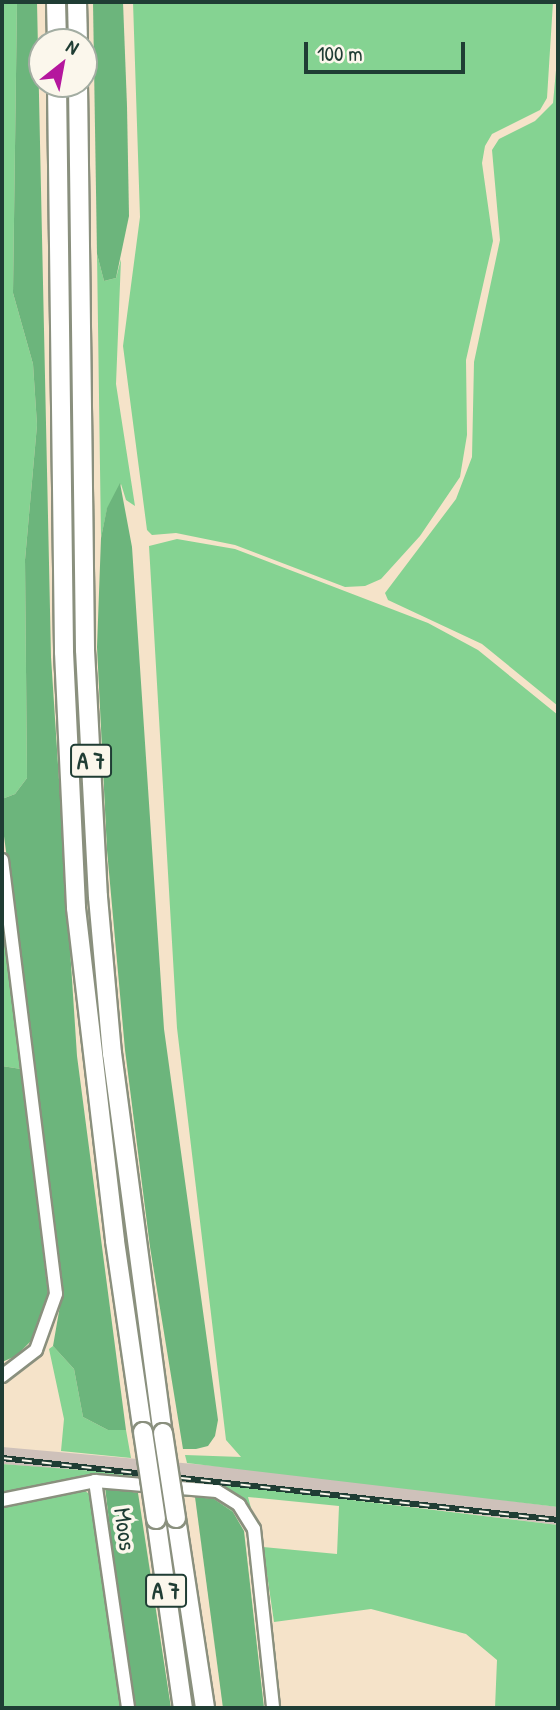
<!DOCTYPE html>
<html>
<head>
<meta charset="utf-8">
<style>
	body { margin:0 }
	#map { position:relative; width:560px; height:1710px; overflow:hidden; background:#f5e3c9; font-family:"Patrick Hand",sans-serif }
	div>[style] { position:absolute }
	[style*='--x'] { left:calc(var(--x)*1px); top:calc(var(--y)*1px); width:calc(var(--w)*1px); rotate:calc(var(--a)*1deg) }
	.industrial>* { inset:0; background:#cec1ba }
	.green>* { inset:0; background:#85d392 }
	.forest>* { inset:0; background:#6cb57c }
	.roads { filter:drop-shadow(2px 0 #8a907e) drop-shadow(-2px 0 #8a907e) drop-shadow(0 2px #8a907e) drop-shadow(0 -2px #8a907e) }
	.minor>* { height:12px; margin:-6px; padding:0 6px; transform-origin:6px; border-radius:6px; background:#fff }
	.highway>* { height:18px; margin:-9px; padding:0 9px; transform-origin:9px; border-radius:9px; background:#fff }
	.rail>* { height:6px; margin-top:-3px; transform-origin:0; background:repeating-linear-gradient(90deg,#fbf7ec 0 10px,#1f3d34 0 20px); box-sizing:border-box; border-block:2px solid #1f3d34 }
	.bridges { filter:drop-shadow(2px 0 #8a907e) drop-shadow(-2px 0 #8a907e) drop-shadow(0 2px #8a907e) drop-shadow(0 -2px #8a907e) }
	.highway-bridge>* { height:18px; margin:-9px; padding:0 9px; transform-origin:9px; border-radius:9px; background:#fff }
	span { translate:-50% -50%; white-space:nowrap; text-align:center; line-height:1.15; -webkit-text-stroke:7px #fbf7ec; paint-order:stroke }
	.shield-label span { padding:2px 5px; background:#fbf7ec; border:2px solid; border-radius:5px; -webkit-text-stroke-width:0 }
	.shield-label { font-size:23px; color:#1f3d34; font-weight:700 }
	.street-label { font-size:24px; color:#1f3d34 }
	.frame { position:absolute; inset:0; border:4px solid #1f3d34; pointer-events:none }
	.north { position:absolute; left:28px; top:28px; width:70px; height:70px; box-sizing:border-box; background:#fbf7ec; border:2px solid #a3ada2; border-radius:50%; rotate:31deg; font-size:19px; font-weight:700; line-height:28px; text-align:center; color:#1f3d34 }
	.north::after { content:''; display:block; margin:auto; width:24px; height:32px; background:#b5179e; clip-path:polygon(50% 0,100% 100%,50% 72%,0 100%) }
	.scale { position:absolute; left:304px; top:42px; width:161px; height:32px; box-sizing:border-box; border:4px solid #1f3d34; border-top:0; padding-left:9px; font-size:21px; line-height:24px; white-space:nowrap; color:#1f3d34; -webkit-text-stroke:5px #fbf7ec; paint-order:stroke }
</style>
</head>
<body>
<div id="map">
	<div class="industrial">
		<i style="clip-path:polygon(2px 1447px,284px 1472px,558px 1507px,558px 1525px,201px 1481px,2px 1464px)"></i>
	</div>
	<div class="green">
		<i style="clip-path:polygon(2px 2px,17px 2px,13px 293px,33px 364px,37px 425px,25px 560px,27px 778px,15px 794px,2px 799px)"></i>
		<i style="clip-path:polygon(133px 2px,553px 2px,547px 98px,540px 110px,492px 134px,485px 146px,482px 163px,493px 241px,466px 360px,467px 435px,460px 477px,420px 536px,381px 579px,365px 586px,345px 587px,235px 545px,176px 533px,152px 535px,147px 530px,123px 346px,140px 217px)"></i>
		<i style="clip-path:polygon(558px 48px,558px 706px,482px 644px,388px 600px,385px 593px,456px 499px,472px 457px,474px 362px,500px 240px,492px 150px,499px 139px,535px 121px,553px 103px)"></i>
		<i style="clip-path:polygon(97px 254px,104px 281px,116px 278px,121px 259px,116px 384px,135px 506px,126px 500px,121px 484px,107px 509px,101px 538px)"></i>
		<i style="clip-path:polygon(177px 539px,235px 549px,428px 623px,478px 650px,558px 715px,558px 1507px,187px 1463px,185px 1455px,241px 1457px,226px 1440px,177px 1028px,149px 546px)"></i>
		<i style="clip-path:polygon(2px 914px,21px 1069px,2px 1066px)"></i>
		<i style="clip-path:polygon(53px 1346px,74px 1369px,83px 1417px,108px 1430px,126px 1430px,131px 1458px,61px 1451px,64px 1419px,49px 1349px)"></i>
		<i style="clip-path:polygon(2px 1464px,133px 1474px,134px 1477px,79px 1478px,2px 1492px)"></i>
		<i style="clip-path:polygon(188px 1480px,558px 1525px,558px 1708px,495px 1708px,497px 1660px,466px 1634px,371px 1609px,274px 1622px,263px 1547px,337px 1554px,339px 1506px,248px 1497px,251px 1508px,233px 1512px,214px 1499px,195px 1497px)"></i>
		<i style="clip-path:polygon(82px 1489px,94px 1497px,125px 1708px,2px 1708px,2px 1505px)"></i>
	</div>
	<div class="forest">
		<i style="clip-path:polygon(17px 2px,37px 2px,51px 657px,77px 1056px,126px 1430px,108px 1430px,83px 1417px,74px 1369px,53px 1346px,62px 1294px,59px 1255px,2px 821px,2px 799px,15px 794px,27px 778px,25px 560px,37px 425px,33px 364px,13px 293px)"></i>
		<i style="clip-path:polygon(93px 2px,123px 2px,127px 106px,129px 216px,116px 278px,104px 281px,97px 254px)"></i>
		<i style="clip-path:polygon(120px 483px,132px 547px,164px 1029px,218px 1420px,215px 1436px,208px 1446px,196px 1449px,183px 1449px,150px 1247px,125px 1050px,107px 850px,97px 647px,101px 538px,107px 508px)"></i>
		<i style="clip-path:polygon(2px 1066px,21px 1069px,48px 1294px,45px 1314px,35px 1337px,16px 1356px,2px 1362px)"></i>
		<i style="clip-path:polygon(105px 1487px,138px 1493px,171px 1708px,131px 1708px)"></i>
		<i style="clip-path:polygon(195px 1497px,214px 1499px,233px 1512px,244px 1531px,264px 1708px,223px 1708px)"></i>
	</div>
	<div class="roads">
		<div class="minor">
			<i style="--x:2;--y:860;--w:437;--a:82.9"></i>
			<i style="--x:56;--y:1294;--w:59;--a:109.7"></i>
			<i style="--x:36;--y:1350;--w:43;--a:142.6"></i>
			<i style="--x:95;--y:1481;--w:229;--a:81.7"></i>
			<i style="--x:2;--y:1500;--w:95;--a:-11.5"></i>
			<i style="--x:95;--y:1481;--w:122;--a:4.7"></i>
			<i style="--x:217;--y:1491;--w:26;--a:32"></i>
			<i style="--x:239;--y:1505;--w:28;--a:58"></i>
			<i style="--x:254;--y:1529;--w:180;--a:83.9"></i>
		</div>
		<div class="highway">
			<i style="--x:56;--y:2;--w:40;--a:88.6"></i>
			<i style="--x:77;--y:2;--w:40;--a:88.6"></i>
			<i style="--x:57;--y:84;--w:568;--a:89.29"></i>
			<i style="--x:64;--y:652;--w:256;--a:87.3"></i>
			<i style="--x:76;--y:908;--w:335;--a:83.3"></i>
			<i style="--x:115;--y:1241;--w:193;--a:81.7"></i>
			<i style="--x:78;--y:84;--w:566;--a:89.29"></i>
			<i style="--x:85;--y:650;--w:247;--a:87"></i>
			<i style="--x:98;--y:897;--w:157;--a:84.9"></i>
			<i style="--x:112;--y:1053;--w:383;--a:82.4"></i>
			<i style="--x:176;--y:1518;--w:192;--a:81.3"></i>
			<i style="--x:156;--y:1519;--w:191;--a:81.9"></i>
		</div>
	</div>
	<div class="rail">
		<i style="--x:2;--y:1458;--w:559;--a:6.36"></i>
	</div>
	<div class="bridges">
		<div class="highway-bridge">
			<i style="--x:143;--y:1432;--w:88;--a:81.5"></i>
			<i style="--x:163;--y:1433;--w:86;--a:81.3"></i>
		</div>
	</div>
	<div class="shield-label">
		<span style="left:91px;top:761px">A 7</span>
		<span style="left:166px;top:1591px">A 7</span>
	</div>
	<div class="street-label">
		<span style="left:125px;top:1529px;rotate:82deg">Moos</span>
	</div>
	<div class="frame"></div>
	<div class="north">N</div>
	<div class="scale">100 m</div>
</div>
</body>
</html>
